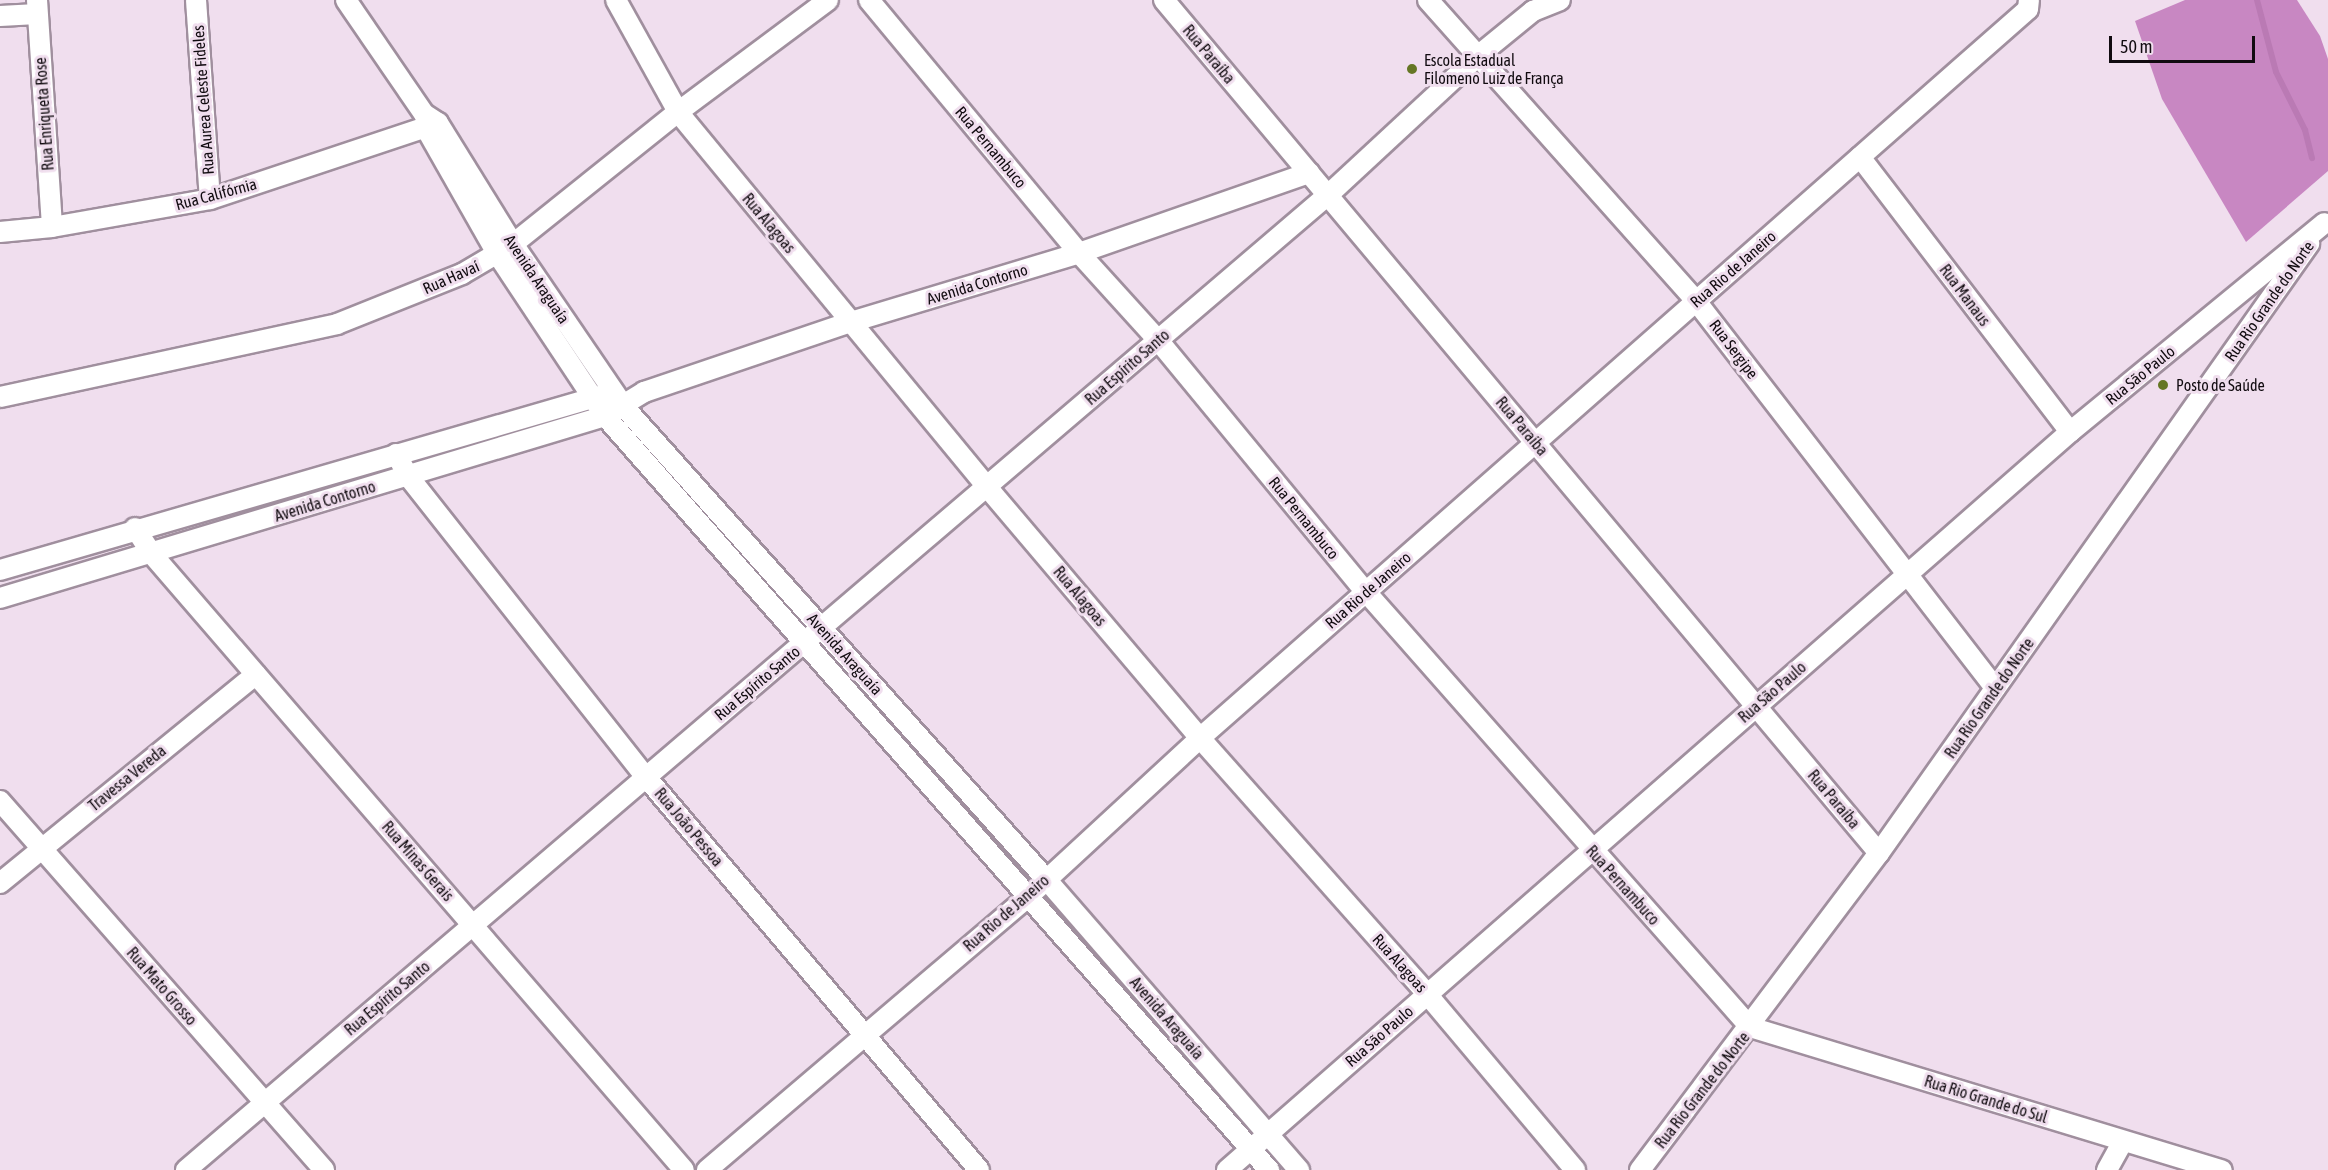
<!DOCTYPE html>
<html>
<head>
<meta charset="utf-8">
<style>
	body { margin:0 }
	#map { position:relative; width:2328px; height:1170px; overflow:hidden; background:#f0deee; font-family:"Asap Condensed",sans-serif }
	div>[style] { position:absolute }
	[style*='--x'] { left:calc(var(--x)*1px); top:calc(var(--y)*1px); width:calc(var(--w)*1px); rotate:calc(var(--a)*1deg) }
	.forest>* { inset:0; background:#c887c2 }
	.stream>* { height:6px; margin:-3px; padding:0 3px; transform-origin:3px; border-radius:3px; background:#ba7ab4 }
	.roads { filter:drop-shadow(2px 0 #a08f9e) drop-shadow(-2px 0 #a08f9e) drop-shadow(0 2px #a08f9e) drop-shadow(0 -2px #a08f9e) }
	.minor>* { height:20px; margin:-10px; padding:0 10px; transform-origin:10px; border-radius:10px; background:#fff }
	.dots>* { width:16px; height:16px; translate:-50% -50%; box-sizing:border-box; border:3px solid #f0deee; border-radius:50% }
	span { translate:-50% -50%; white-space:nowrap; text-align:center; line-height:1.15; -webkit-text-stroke:6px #f0deee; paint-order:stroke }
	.street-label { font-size:16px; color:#110b10 }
	.poi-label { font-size:16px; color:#110b10 }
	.left { translate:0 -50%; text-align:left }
	.scale { position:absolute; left:2109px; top:36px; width:146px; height:27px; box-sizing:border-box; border:3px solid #110b10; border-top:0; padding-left:8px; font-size:18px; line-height:21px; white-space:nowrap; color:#110b10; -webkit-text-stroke:4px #f0deee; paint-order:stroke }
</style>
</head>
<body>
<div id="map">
	<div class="forest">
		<i style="clip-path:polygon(2185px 0,2297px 0,2320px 36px,2328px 59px,2328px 171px,2246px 242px,2162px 99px,2135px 21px)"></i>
	</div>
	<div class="stream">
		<i style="--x:2257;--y:0;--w:74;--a:75.2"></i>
		<i style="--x:2276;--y:72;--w:65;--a:63.4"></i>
		<i style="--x:2305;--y:130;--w:29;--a:76"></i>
	</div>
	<div class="roads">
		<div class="minor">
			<i style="--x:37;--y:0;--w:227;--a:86.2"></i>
			<i style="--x:196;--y:0;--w:199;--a:86"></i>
			<i style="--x:346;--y:0;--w:138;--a:55.6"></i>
			<i style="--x:424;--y:114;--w:17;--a:33"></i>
			<i style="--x:438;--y:123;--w:142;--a:58.2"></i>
			<i style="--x:513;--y:244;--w:197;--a:55.7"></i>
			<i style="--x:624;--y:407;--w:633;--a:48.2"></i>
			<i style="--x:1046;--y:879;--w:386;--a:49"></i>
			<i style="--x:616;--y:0;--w:128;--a:61"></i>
			<i style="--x:678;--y:112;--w:486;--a:50.5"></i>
			<i style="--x:987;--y:487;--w:329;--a:49.7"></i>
			<i style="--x:1200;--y:738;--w:342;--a:48.4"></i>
			<i style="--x:1427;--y:994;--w:230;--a:49.9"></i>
			<i style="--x:869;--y:0;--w:329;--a:50.3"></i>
			<i style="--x:1079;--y:253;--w:118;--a:47.8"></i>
			<i style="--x:1158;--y:340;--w:327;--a:50.5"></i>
			<i style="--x:1366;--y:592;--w:580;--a:48.56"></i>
			<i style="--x:1750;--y:1027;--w:493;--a:16.9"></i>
			<i style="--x:1164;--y:0;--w:1113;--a:50.03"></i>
			<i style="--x:1428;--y:0;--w:403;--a:48.3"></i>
			<i style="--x:1696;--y:301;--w:489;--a:52.3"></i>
			<i style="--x:0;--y:16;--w:37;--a:-3"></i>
			<i style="--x:428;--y:132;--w:142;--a:60.4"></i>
			<i style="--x:498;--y:255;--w:193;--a:56.4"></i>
			<i style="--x:605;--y:416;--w:1005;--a:48.63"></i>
			<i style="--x:1860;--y:157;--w:346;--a:52.6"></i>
			<i style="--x:0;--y:232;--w:52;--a:-5.5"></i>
			<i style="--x:52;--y:227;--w:160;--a:-10"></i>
			<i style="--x:210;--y:199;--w:240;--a:-18.4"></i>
			<i style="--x:0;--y:397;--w:345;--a:-12.2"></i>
			<i style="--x:337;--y:324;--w:135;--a:-21.8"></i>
			<i style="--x:462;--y:274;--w:59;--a:-30.5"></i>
			<i style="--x:513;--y:244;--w:211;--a:-38.7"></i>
			<i style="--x:678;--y:112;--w:187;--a:-36.7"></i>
			<i style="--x:396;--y:454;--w:25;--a:61"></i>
			<i style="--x:408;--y:476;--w:384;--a:51.7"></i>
			<i style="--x:646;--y:777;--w:515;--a:49.72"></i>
			<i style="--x:135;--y:528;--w:30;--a:57"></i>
			<i style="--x:151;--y:553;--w:815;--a:49.18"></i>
			<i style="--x:0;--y:570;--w:628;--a:-16.18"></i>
			<i style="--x:0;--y:598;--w:632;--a:-16.74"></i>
			<i style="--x:605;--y:416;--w:46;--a:-31.6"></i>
			<i style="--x:644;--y:392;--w:219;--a:-18.7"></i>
			<i style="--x:851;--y:322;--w:238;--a:-16.8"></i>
			<i style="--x:1079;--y:253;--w:244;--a:-19.2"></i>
			<i style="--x:0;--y:801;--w:491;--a:48.7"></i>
			<i style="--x:0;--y:883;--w:330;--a:-39.2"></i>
			<i style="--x:186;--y:1170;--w:1502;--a:-40.49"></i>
			<i style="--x:1328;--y:195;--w:206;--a:-42.8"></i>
			<i style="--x:1479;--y:55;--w:70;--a:-39.2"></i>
			<i style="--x:1533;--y:11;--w:29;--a:-22"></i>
			<i style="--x:707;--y:1170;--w:423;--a:-40.4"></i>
			<i style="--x:1029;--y:896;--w:233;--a:-42.7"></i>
			<i style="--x:1200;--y:738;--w:1103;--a:-41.36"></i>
			<i style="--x:2028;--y:9;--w:9;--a:-84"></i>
			<i style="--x:1227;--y:1170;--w:1120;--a:-41.2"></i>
			<i style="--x:2070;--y:432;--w:329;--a:-39.4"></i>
			<i style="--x:1640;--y:1170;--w:397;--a:-53"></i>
			<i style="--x:1879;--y:853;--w:746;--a:-54.78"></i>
			<i style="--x:2107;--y:1170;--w:33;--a:-61"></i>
		</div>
	</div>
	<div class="dots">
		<i style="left:1412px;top:69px;background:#657624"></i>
		<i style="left:2163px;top:385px;background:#657624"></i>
	</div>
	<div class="street-label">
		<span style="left:1209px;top:54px;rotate:50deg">Rua Paraíba</span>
		<span style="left:203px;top:100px;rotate:-94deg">Rua Aurea Celeste Fideles</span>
		<span style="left:44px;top:114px;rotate:-94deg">Rua Enriqueta Rose</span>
		<span style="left:991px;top:147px;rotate:50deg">Rua Pernambuco</span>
		<span style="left:216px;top:194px;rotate:-15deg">Rua Califórnia</span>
		<span style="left:769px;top:223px;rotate:50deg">Rua Alagoas</span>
		<span style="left:1733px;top:269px;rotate:-41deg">Rua Rio de Janeiro</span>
		<span style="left:451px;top:277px;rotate:-24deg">Rua Havaí</span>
		<span style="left:537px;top:279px;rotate:56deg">Avenida Araguaía</span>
		<span style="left:977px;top:284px;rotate:-17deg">Avenida Contorno</span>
		<span style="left:1965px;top:295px;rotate:53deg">Rua Manaus</span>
		<span style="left:2269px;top:301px;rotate:-55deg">Rua Rio Grande do Norte</span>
		<span style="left:1734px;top:349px;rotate:53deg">Rua Sergipe</span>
		<span style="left:1127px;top:367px;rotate:-41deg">Rua Espírito Santo</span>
		<span style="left:2140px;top:375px;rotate:-39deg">Rua São Paulo</span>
		<span style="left:1522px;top:426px;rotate:50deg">Rua Paraíba</span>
		<span style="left:325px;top:501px;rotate:-17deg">Avenida Contorno</span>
		<span style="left:1304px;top:518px;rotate:51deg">Rua Pernambuco</span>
		<span style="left:1368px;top:590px;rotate:-41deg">Rua Rio de Janeiro</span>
		<span style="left:1080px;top:596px;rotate:50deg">Rua Alagoas</span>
		<span style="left:845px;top:654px;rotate:48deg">Avenida Araguaía</span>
		<span style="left:757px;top:683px;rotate:-40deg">Rua Espírito Santo</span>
		<span style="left:1772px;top:692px;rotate:-41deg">Rua São Paulo</span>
		<span style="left:1989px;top:698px;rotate:-55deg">Rua Rio Grande do Norte</span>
		<span style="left:127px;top:778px;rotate:-39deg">Travessa Vereda</span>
		<span style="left:1834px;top:799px;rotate:50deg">Rua Paraíba</span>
		<span style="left:689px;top:827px;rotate:50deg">Rua João Pessoa</span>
		<span style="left:418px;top:861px;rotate:49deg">Rua Minas Gerais</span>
		<span style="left:1623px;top:885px;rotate:48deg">Rua Pernambuco</span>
		<span style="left:1006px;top:913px;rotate:-41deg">Rua Rio de Janeiro</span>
		<span style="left:1400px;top:963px;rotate:48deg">Rua Alagoas</span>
		<span style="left:162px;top:986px;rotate:49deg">Rua Mato Grosso</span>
		<span style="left:387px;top:998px;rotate:-40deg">Rua Espírito Santo</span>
		<span style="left:1167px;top:1018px;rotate:49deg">Avenida Araguaía</span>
		<span style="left:1379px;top:1036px;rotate:-41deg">Rua São Paulo</span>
		<span style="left:1702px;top:1090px;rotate:-52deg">Rua Rio Grande do Norte</span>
		<span style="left:1986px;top:1099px;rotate:17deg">Rua Rio Grande do Sul</span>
	</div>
	<div class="poi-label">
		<span class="left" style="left:1424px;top:69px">Escola Estadual<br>Filomeno Luiz de França</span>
		<span class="left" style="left:2176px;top:385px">Posto de Saúde</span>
	</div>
	<div class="scale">50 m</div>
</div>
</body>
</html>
